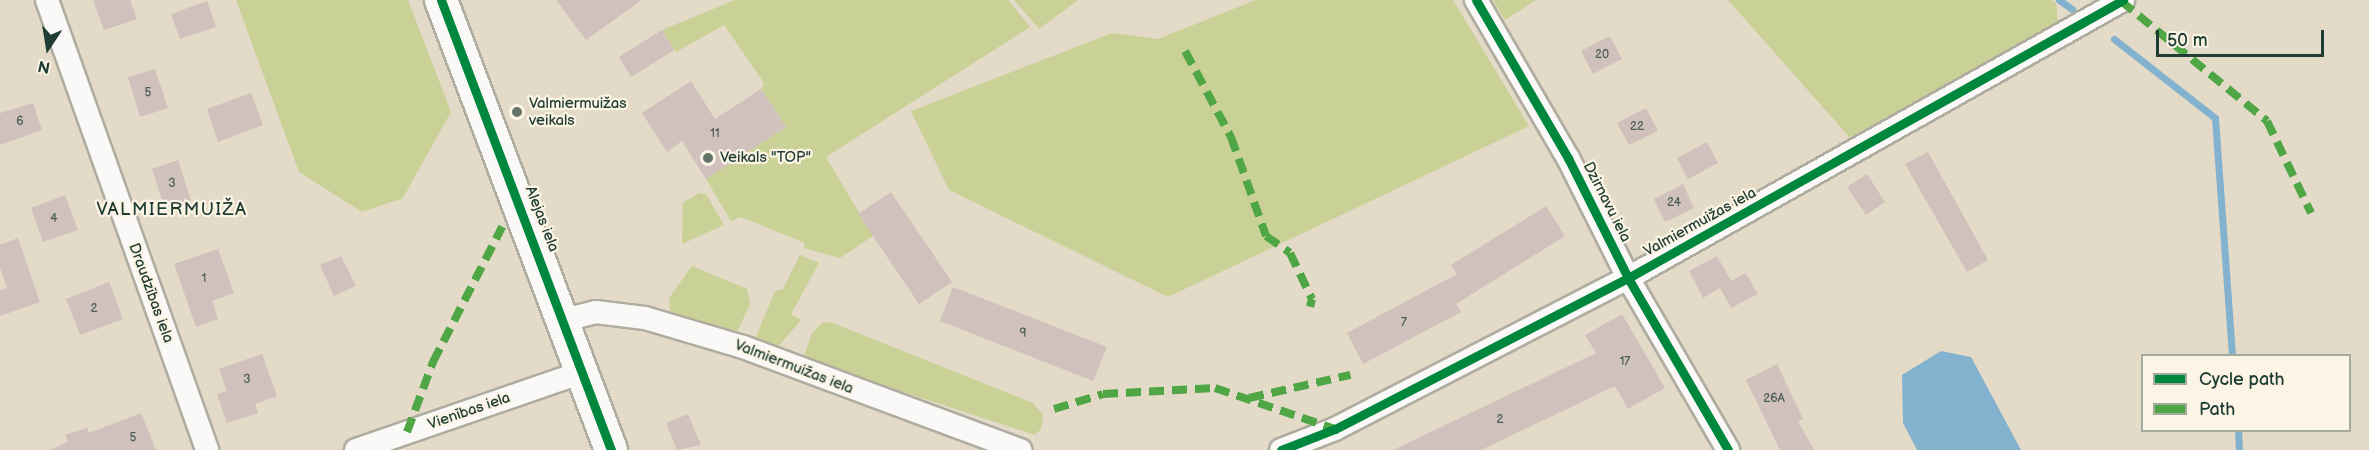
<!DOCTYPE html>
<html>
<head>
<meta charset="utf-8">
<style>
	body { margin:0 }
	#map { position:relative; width:2369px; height:450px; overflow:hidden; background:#e4dac8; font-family:"Balsamiq Sans",sans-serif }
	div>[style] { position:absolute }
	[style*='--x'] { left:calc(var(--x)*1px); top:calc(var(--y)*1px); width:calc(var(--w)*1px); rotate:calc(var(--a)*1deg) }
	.green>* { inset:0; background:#cad196 }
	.water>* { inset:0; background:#83b2ce }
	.stream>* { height:7px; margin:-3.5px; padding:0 3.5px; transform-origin:3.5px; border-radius:3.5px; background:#83b2ce }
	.building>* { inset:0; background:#d0c1bc }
	.roads { filter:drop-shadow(2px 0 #afaca0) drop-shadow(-2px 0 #afaca0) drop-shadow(0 2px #afaca0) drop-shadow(0 -2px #afaca0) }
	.street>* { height:22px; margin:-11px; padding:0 11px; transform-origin:11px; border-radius:11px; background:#fbf9f7 }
	.secondary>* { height:32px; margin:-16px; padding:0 16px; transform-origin:16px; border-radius:16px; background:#fbf9f7 }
	.quiet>* { height:8px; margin-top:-4px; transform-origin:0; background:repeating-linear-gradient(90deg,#4fa644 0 15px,transparent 0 23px) }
	.cycleway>* { height:9px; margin:-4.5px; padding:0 4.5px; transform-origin:4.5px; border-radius:4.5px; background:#00873e }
	.dots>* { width:16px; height:16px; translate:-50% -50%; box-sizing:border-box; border:3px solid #fcf5e5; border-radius:50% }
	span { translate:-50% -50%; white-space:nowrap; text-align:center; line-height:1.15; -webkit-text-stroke:4.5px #fcf5e5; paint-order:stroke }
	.number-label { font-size:12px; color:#4b5e56 }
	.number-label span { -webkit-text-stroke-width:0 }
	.poi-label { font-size:15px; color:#1f3d34 }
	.left { translate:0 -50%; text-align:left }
	.street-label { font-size:15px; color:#1f3d34 }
	.quarter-label { font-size:18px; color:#1f3d34; letter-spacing:1.5px }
	.legend { position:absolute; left:2141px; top:354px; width:210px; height:78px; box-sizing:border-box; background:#fcf5e5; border:2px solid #a4ab9e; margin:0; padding:8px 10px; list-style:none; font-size:18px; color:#1f3d34 }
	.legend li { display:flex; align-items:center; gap:12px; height:30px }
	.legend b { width:30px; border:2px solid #a4ab9e }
	.north { position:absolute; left:18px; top:18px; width:60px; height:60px; -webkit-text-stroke:4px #fcf5e5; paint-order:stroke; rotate:192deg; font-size:16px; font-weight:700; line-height:24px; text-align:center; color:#1f3d34 }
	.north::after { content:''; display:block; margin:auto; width:21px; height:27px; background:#1f3d34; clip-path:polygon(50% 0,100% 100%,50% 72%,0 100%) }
	.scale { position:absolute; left:2156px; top:30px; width:168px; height:27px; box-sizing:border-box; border:3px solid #1f3d34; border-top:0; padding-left:8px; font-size:18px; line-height:21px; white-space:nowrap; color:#1f3d34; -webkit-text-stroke:4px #fcf5e5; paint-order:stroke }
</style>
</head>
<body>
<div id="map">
	<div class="green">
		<i style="clip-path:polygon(236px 0,408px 0,451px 112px,403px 198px,362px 212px,299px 172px)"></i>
		<i style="clip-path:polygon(735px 0,1008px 0,1030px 27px,826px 157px,873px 236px,840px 258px,804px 248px,805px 243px,741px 217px,731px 221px,706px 179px,786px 127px,761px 89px,764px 83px,724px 25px,676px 52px,662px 30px)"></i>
		<i style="clip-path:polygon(1014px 0,1078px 0,1039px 29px)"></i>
		<i style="clip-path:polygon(1256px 0,1453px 0,1529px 126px,1168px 297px,949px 190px,911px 111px,1112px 33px,1158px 39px)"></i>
		<i style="clip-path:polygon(1493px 0,1536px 0,1505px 20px)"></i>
		<i style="clip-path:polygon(1728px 0,2051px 0,2056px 3px,2058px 23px,1852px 140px)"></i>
		<i style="clip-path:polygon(699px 193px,706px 194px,724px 225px,682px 244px,683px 203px)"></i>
		<i style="clip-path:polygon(800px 255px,819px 263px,791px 314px,801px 320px,777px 348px,760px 343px,756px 337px,775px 291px,783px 289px)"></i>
		<i style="clip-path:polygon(692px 266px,747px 289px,750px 304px,738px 330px,730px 333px,670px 311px,669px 298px)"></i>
		<i style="clip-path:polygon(830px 322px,1033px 403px,1043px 415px,1041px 429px,1035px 435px,803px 359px,812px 333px,822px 323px)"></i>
	</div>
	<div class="water">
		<i style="clip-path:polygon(1941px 351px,1971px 357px,2021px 450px,1917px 450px,1903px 423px,1902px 375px)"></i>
	</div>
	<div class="stream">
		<i style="--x:2059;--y:0;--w:16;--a:35"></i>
		<i style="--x:2114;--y:39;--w:128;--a:38"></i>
		<i style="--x:2215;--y:118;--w:239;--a:85.9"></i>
		<i style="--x:2238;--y:430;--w:20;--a:87"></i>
	</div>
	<div class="building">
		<i style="clip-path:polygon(93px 0,130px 0,137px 19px,104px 30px)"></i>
		<i style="clip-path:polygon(556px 0,642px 0,586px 40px)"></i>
		<i style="clip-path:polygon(207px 1px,216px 27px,180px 39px,171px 14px)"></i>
		<i style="clip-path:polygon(662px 30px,674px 50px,631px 77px,619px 57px)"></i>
		<i style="clip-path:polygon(1610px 36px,1622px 59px,1593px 74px,1581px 51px)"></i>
		<i style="clip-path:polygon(155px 69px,168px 108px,140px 117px,128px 77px)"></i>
		<i style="clip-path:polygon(691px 81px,715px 119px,761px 89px,786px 127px,706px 179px,682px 141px,667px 152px,642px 113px)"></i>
		<i style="clip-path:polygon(251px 93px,263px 125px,218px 142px,207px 109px)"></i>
		<i style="clip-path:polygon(33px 103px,42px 130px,0 145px,0 113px)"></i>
		<i style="clip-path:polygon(1646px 108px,1658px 131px,1629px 145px,1617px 123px)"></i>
		<i style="clip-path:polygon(1707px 142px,1718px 163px,1688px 179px,1677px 158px)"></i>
		<i style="clip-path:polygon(1928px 152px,1988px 260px,1967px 272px,1905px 164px)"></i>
		<i style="clip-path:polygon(178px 160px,191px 200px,165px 209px,152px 169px)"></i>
		<i style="clip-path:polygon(1867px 174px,1885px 202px,1866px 215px,1847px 187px)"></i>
		<i style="clip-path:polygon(1683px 184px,1694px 208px,1665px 222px,1654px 199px)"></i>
		<i style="clip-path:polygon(891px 192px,952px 282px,919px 304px,858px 214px)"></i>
		<i style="clip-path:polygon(65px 195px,78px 230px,43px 242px,31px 208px)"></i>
		<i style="clip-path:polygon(1546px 206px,1565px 236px,1456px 304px,1461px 312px,1363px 364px,1347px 333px,1457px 274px,1451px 265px)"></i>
		<i style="clip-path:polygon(18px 238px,40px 302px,0 316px,0 290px,7px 288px,0 268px,0 245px)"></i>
		<i style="clip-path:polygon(218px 249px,234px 293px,212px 301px,218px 319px,196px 327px,174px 264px)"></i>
		<i style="clip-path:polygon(341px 256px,356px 286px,334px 296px,320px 265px)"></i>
		<i style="clip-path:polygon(1717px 256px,1731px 281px,1746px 273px,1758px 294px,1731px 308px,1720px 288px,1703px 298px,1689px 271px)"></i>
		<i style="clip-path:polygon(109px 282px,123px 319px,80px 335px,66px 299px)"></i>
		<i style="clip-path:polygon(953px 287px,1107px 347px,1093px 381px,940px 321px)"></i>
		<i style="clip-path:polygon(1622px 314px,1665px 388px,1628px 409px,1615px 386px,1481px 450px,1393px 450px,1596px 353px,1585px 335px)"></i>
		<i style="clip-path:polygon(262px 354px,277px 396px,255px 404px,258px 413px,227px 423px,217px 394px,227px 391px,219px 369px)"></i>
		<i style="clip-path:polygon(1777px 364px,1803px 419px,1798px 421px,1814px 450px,1780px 450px,1746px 380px)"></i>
		<i style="clip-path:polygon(141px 413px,156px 450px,50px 450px,68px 442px,65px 435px,87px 428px,89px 433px)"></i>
		<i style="clip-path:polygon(688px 414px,701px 445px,677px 450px,666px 423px)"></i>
	</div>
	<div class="roads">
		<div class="street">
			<i style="--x:47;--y:0;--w:478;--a:70.4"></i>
			<i style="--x:1476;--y:0;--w:183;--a:59.8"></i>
			<i style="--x:1568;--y:158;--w:134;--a:63.4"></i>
			<i style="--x:1628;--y:278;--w:199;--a:59.8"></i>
			<i style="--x:564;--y:320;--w:33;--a:-14"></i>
			<i style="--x:596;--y:312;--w:49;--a:7"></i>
			<i style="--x:645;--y:318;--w:102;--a:16.5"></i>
			<i style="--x:743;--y:347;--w:296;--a:20.4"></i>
			<i style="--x:356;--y:450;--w:239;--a:-19"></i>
			<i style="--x:1281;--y:450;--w:58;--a:-21.3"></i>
			<i style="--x:1335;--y:429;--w:330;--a:-27.3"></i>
			<i style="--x:1628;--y:278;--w:568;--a:-29.32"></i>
		</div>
		<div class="secondary">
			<i style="--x:441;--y:0;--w:481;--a:69.3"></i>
		</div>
	</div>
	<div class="quiet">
		<i style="--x:2121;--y:1;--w:189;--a:39.4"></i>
		<i style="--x:2267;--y:121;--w:102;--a:64.4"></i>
		<i style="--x:1185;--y:51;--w:98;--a:61.9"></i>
		<i style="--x:1231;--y:137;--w:105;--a:70.5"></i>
		<i style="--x:1266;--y:236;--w:29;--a:35"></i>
		<i style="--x:1290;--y:253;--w:51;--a:64.4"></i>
		<i style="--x:1312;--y:299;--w:8;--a:104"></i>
		<i style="--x:1249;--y:398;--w:104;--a:-12.8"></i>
		<i style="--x:1054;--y:409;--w:51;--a:-17"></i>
		<i style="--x:1103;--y:394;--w:112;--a:-3.1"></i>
		<i style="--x:1215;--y:388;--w:127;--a:18.9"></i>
		<i style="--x:407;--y:432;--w:75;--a:-69.6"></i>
		<i style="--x:433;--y:362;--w:152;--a:-62.9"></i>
	</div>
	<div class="cycleway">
		<i style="--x:441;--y:0;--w:481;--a:69.3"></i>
		<i style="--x:1476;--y:0;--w:183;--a:59.8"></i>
		<i style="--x:1568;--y:158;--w:134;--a:63.4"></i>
		<i style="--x:1628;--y:278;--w:199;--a:59.8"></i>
		<i style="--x:1281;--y:450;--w:58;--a:-21.3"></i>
		<i style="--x:1335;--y:429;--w:330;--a:-27.3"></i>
		<i style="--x:1628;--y:278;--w:568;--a:-29.32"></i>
	</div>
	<div class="dots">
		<i style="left:517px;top:112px;background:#647468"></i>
		<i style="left:708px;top:158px;background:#647468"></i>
	</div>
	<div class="number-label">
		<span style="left:1602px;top:55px">20</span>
		<span style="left:148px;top:93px">5</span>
		<span style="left:20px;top:122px">6</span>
		<span style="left:1637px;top:127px">22</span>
		<span style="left:715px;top:134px">11</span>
		<span style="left:172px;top:184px">3</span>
		<span style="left:1674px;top:203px">24</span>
		<span style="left:54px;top:219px">4</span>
		<span style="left:204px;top:279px">1</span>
		<span style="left:94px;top:309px">2</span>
		<span style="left:1404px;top:323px">7</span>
		<span style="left:1023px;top:334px">9</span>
		<span style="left:1625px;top:362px">17</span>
		<span style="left:247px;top:380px">3</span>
		<span style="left:1774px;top:399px">26A</span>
		<span style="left:1500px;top:420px">2</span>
		<span style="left:133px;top:438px">5</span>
	</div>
	<div class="poi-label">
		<span class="left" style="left:529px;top:112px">Valmiermuižas<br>veikals</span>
		<span class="left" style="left:720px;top:158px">Veikals "TOP"</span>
	</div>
	<div class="street-label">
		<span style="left:1607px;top:202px;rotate:63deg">Dzirnavu iela</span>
		<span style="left:542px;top:219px;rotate:69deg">Alejas iela</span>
		<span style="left:1700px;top:222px;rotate:-29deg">Valmiermuižas iela</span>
		<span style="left:151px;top:293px;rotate:70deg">Draudzības iela</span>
		<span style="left:794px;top:367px;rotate:21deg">Valmiermuižas iela</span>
		<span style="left:469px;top:411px;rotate:-19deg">Vienības iela</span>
	</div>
	<div class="quarter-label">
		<span style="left:172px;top:210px">VALMIERMUIŽA</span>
	</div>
	<ul class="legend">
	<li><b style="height:8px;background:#00873e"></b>Cycle path</li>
	<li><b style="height:8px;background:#4fa644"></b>Path</li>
	</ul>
	<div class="north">N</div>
	<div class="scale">50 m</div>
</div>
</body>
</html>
